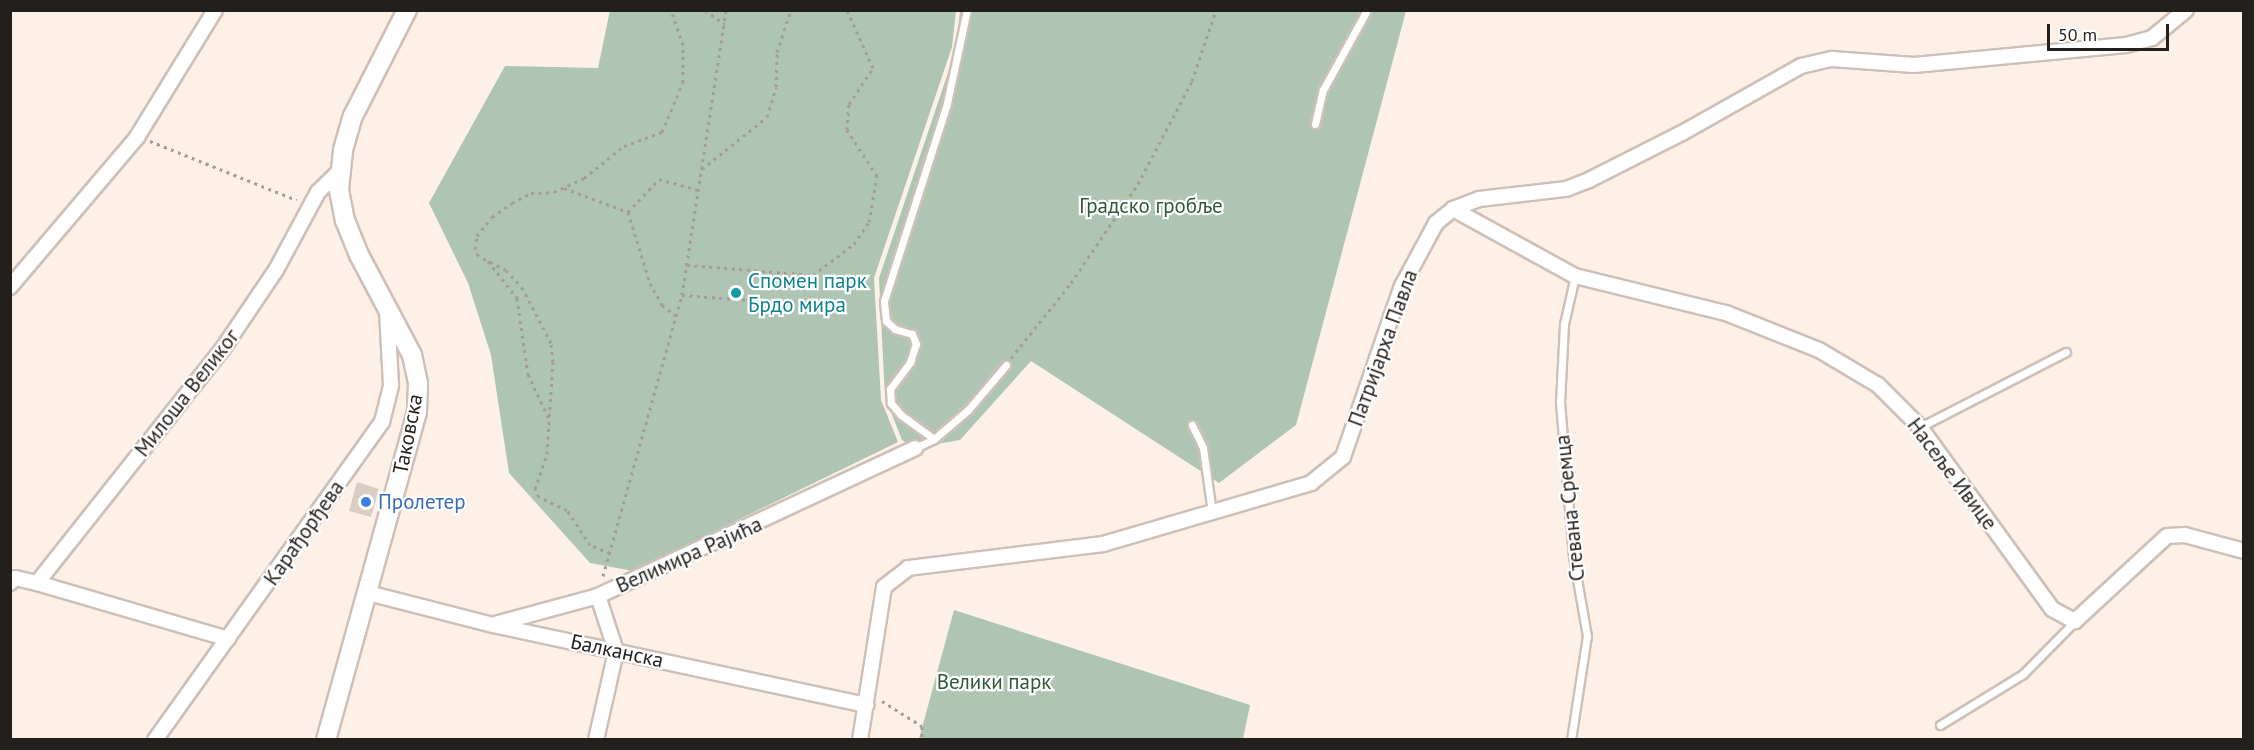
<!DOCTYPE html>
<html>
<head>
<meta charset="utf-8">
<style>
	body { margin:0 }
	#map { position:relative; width:2254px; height:750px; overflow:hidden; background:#fdf0e7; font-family:"PT Sans",sans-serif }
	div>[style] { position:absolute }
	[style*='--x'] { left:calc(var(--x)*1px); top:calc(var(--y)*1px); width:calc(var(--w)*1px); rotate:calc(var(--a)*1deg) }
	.green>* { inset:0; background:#afc5b3 }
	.building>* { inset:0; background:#d9cdc4 }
	.path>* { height:3px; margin-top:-1.5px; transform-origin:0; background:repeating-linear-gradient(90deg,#a69c96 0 3px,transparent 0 7.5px) }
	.roads { filter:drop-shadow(2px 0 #cdc0b8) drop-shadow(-2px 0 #cdc0b8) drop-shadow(0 2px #cdc0b8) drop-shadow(0 -2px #cdc0b8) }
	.service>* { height:7px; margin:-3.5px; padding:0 3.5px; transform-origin:3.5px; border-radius:3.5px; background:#fff }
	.minor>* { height:14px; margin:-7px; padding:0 7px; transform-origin:7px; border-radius:7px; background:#fff }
	.tertiary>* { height:18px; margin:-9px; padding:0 9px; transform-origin:9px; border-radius:9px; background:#fff }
	.dots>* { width:16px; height:16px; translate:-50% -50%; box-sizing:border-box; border:3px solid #fff; border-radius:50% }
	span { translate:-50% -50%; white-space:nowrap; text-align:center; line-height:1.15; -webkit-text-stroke:4.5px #fff; paint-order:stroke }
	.park-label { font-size:21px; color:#2e5939 }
	.culture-label { font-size:21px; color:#0d838f }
	.left { translate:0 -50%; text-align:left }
	.street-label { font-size:21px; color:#231f1c }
	.shop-label { font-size:21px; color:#366cbe }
	.frame { position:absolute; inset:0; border:12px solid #231f1c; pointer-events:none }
	.scale { position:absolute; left:2047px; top:24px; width:122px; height:27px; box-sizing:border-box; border:3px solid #231f1c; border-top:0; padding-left:8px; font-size:18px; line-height:21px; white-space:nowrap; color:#231f1c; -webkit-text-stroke:4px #fff; paint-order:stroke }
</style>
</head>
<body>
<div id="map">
	<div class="green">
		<i style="clip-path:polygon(610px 10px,956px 11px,952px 47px,874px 278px,881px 400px,898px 442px,633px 571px,590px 563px,509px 473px,491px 355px,468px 283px,429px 203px,505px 66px,598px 68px)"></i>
		<i style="clip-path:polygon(960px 11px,1406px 11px,1296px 425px,1219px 483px,1031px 361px,960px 440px,915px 448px,902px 440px,885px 397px,879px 278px,956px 49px)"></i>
		<i style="clip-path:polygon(954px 610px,1250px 705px,1243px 739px,919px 739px)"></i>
	</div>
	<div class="building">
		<i style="clip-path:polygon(357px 482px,379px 489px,371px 517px,349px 511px)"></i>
	</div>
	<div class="path">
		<i style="--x:705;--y:10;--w:24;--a:36"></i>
		<i style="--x:150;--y:141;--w:158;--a:21.9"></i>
		<i style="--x:702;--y:169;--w:83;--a:-38.7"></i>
		<i style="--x:767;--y:117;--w:31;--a:-73"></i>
		<i style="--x:776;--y:87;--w:35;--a:-88"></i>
		<i style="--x:777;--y:52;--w:44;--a:-71.6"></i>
		<i style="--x:564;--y:188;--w:68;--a:20.6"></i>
		<i style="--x:628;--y:212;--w:74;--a:72.8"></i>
		<i style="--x:650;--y:283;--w:25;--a:61"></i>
		<i style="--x:662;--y:305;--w:18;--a:38"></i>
		<i style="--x:628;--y:212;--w:45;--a:-46.8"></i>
		<i style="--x:659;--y:179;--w:41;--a:15.8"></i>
		<i style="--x:488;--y:261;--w:47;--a:51.9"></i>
		<i style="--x:517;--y:298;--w:77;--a:81.8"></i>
		<i style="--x:528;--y:374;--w:50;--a:65"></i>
		<i style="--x:687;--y:265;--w:126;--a:4.5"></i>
		<i style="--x:813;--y:275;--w:51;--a:-37.1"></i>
		<i style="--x:854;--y:244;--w:27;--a:-56"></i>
		<i style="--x:869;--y:222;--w:47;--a:-80.1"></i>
		<i style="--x:877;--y:176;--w:55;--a:-123.1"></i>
		<i style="--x:847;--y:130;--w:26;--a:-86"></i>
		<i style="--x:849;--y:104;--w:43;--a:-56.3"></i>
		<i style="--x:873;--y:68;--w:64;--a:-114.1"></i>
		<i style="--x:682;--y:295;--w:105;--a:4.4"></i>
		<i style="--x:1011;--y:358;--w:96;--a:-51.3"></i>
		<i style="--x:1071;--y:283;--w:120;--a:-55.9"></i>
		<i style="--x:1138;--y:184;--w:116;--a:-62.3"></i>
		<i style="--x:1192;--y:81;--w:75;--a:-71.3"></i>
		<i style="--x:610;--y:553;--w:22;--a:-158"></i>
		<i style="--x:590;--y:545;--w:42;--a:-123.3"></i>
		<i style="--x:567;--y:510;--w:31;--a:-155"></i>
		<i style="--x:539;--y:497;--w:9;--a:-117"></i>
		<i style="--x:535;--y:489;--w:37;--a:-71"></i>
		<i style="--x:547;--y:454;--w:92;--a:-86.3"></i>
		<i style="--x:553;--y:362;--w:19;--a:-96"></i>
		<i style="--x:551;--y:343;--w:61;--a:-117.4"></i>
		<i style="--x:523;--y:289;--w:25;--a:-132"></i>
		<i style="--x:506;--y:270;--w:31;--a:-153"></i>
		<i style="--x:478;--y:256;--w:8;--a:-113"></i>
		<i style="--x:475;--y:249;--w:13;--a:-81"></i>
		<i style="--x:477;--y:236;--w:24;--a:-52"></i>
		<i style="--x:492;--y:217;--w:24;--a:-35"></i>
		<i style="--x:512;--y:203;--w:21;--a:-28"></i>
		<i style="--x:531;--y:193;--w:23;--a:-2"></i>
		<i style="--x:554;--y:192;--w:33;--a:-25"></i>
		<i style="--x:584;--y:178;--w:51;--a:-38.7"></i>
		<i style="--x:624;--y:146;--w:40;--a:-20.2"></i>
		<i style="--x:662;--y:132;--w:54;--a:-67.2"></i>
		<i style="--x:683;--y:82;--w:37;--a:-90"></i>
		<i style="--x:683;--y:45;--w:37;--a:-109"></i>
		<i style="--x:603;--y:576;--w:292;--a:-74.3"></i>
		<i style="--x:682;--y:295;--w:288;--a:-81.2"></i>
		<i style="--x:882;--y:701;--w:47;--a:32"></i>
		<i style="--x:922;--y:726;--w:14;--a:90"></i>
	</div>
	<div class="roads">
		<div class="service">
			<i style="--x:1315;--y:124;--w:35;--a:-77"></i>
			<i style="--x:1323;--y:90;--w:91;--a:-61.2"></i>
			<i style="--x:1192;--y:425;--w:25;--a:64"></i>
			<i style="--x:1203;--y:448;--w:66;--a:82.1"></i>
			<i style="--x:1920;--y:427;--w:164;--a:-27.2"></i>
			<i style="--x:934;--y:439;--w:45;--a:-40.5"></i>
			<i style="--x:968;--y:410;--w:59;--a:-49.8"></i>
			<i style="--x:915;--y:448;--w:21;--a:-25"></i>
			<i style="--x:934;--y:439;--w:41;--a:-144"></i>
			<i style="--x:901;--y:415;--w:16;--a:-130"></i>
			<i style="--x:891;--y:403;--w:14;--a:-94"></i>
			<i style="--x:890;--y:389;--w:34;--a:-53"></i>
			<i style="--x:910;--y:362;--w:19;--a:-72"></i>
			<i style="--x:916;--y:344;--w:11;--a:-112"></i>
			<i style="--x:912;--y:334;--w:18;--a:-164"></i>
			<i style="--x:895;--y:329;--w:12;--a:-138"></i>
			<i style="--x:886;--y:321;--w:20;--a:-96"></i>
			<i style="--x:884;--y:301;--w:208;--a:-72.3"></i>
			<i style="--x:947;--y:103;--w:95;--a:-77.9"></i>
			<i style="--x:1940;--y:725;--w:97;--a:-31.6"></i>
			<i style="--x:2023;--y:674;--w:74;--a:-45.5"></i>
			<i style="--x:1571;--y:740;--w:105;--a:-81.3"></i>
			<i style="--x:1587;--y:636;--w:80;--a:-100"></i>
			<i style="--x:1573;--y:557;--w:155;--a:-94.8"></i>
			<i style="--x:1560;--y:403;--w:79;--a:-87.1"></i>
			<i style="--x:1564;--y:324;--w:49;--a:-77.1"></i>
		</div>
		<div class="minor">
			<i style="--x:1453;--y:209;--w:139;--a:28.8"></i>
			<i style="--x:1575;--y:276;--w:155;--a:13.8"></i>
			<i style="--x:1726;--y:313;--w:100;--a:21.7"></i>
			<i style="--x:1819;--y:350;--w:69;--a:30.7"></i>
			<i style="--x:1878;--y:385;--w:59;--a:45"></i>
			<i style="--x:1920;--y:427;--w:225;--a:54"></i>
			<i style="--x:2052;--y:609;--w:26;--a:28"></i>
			<i style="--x:2075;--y:621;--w:125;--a:-42.7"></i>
			<i style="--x:2167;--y:536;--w:18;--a:-3"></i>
			<i style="--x:2185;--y:535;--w:61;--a:15.2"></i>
			<i style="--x:10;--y:287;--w:197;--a:-49.7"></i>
			<i style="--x:137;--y:137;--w:149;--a:-58.4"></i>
			<i style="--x:10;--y:583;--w:7;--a:-45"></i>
			<i style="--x:15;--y:578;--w:23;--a:13"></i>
			<i style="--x:37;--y:583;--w:199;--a:16.3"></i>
			<i style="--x:37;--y:583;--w:301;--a:-51.6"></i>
			<i style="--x:224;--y:347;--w:93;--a:-56"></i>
			<i style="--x:276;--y:270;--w:89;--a:-61.7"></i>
			<i style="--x:318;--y:192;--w:30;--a:-44"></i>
			<i style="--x:368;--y:593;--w:129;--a:14.4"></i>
			<i style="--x:493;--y:625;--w:382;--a:12.1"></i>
			<i style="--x:495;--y:624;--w:107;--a:-15.2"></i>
			<i style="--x:598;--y:596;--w:350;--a:-25"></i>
			<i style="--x:155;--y:740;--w:391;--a:-54.5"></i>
			<i style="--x:382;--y:422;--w:38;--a:-76"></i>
			<i style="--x:391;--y:385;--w:73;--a:-93.1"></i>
			<i style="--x:596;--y:740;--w:91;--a:-77.3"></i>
			<i style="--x:616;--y:651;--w:58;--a:-108.1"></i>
			<i style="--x:860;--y:740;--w:155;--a:-81.1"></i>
			<i style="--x:884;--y:587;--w:31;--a:-38"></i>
			<i style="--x:908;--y:568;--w:196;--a:-7"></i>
			<i style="--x:1103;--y:544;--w:217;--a:-16.3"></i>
			<i style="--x:1311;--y:483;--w:41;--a:-39.1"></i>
			<i style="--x:1343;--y:457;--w:181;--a:-71"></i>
			<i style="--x:1402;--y:286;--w:72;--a:-61.6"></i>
			<i style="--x:1436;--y:223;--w:22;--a:-39"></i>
			<i style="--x:1453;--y:209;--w:28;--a:-21"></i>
			<i style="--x:1479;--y:199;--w:88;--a:-6.6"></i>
			<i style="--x:1566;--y:189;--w:25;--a:-21"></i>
			<i style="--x:1589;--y:180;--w:104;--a:-26.8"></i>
			<i style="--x:1682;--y:133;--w:137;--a:-29.4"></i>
			<i style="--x:1801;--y:66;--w:32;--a:-13"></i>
			<i style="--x:1832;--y:59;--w:82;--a:4.2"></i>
			<i style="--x:1914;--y:65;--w:213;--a:-5.4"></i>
			<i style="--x:2126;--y:45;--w:27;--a:-15"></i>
			<i style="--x:2152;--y:38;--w:44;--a:-39.5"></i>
		</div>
		<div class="tertiary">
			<i style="--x:326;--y:740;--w:340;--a:-74.5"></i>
			<i style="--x:417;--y:412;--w:29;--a:-88"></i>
			<i style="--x:418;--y:383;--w:29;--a:-102"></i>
			<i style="--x:412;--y:355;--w:113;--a:-117.9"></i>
			<i style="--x:359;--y:255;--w:37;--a:-112"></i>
			<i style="--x:345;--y:221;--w:33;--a:-101"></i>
			<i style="--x:339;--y:189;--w:39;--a:-84"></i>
			<i style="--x:343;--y:150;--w:35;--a:-74"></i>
			<i style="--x:353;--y:116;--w:119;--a:-63"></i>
		</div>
	</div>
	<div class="dots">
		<i style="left:736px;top:293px;background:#0f9aa8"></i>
		<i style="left:366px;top:502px;background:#3f7fe0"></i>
	</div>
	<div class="park-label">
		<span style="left:1151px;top:206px">Градско гробље</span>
		<span style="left:994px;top:682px">Велики парк</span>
	</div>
	<div class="culture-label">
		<span class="left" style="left:748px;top:293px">Спомен парк<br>Брдо мира</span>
	</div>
	<div class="street-label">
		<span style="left:1383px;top:348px;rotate:-70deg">Патријарха Павла</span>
		<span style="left:187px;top:393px;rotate:-52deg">Милоша Великог</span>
		<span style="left:408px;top:434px;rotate:-79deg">Таковска</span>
		<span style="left:1952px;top:474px;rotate:53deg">Насеље Ивице</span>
		<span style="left:1570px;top:508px;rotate:-96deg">Стевана Сремца</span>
		<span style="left:304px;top:533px;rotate:-55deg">Карађорђева</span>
		<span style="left:689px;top:555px;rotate:-24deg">Велимира Рајића</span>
		<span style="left:617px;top:651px;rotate:12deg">Балканска</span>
	</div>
	<div class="shop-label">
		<span class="left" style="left:378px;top:502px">Пролетер</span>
	</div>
	<div class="frame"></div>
	<div class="scale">50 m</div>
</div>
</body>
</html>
